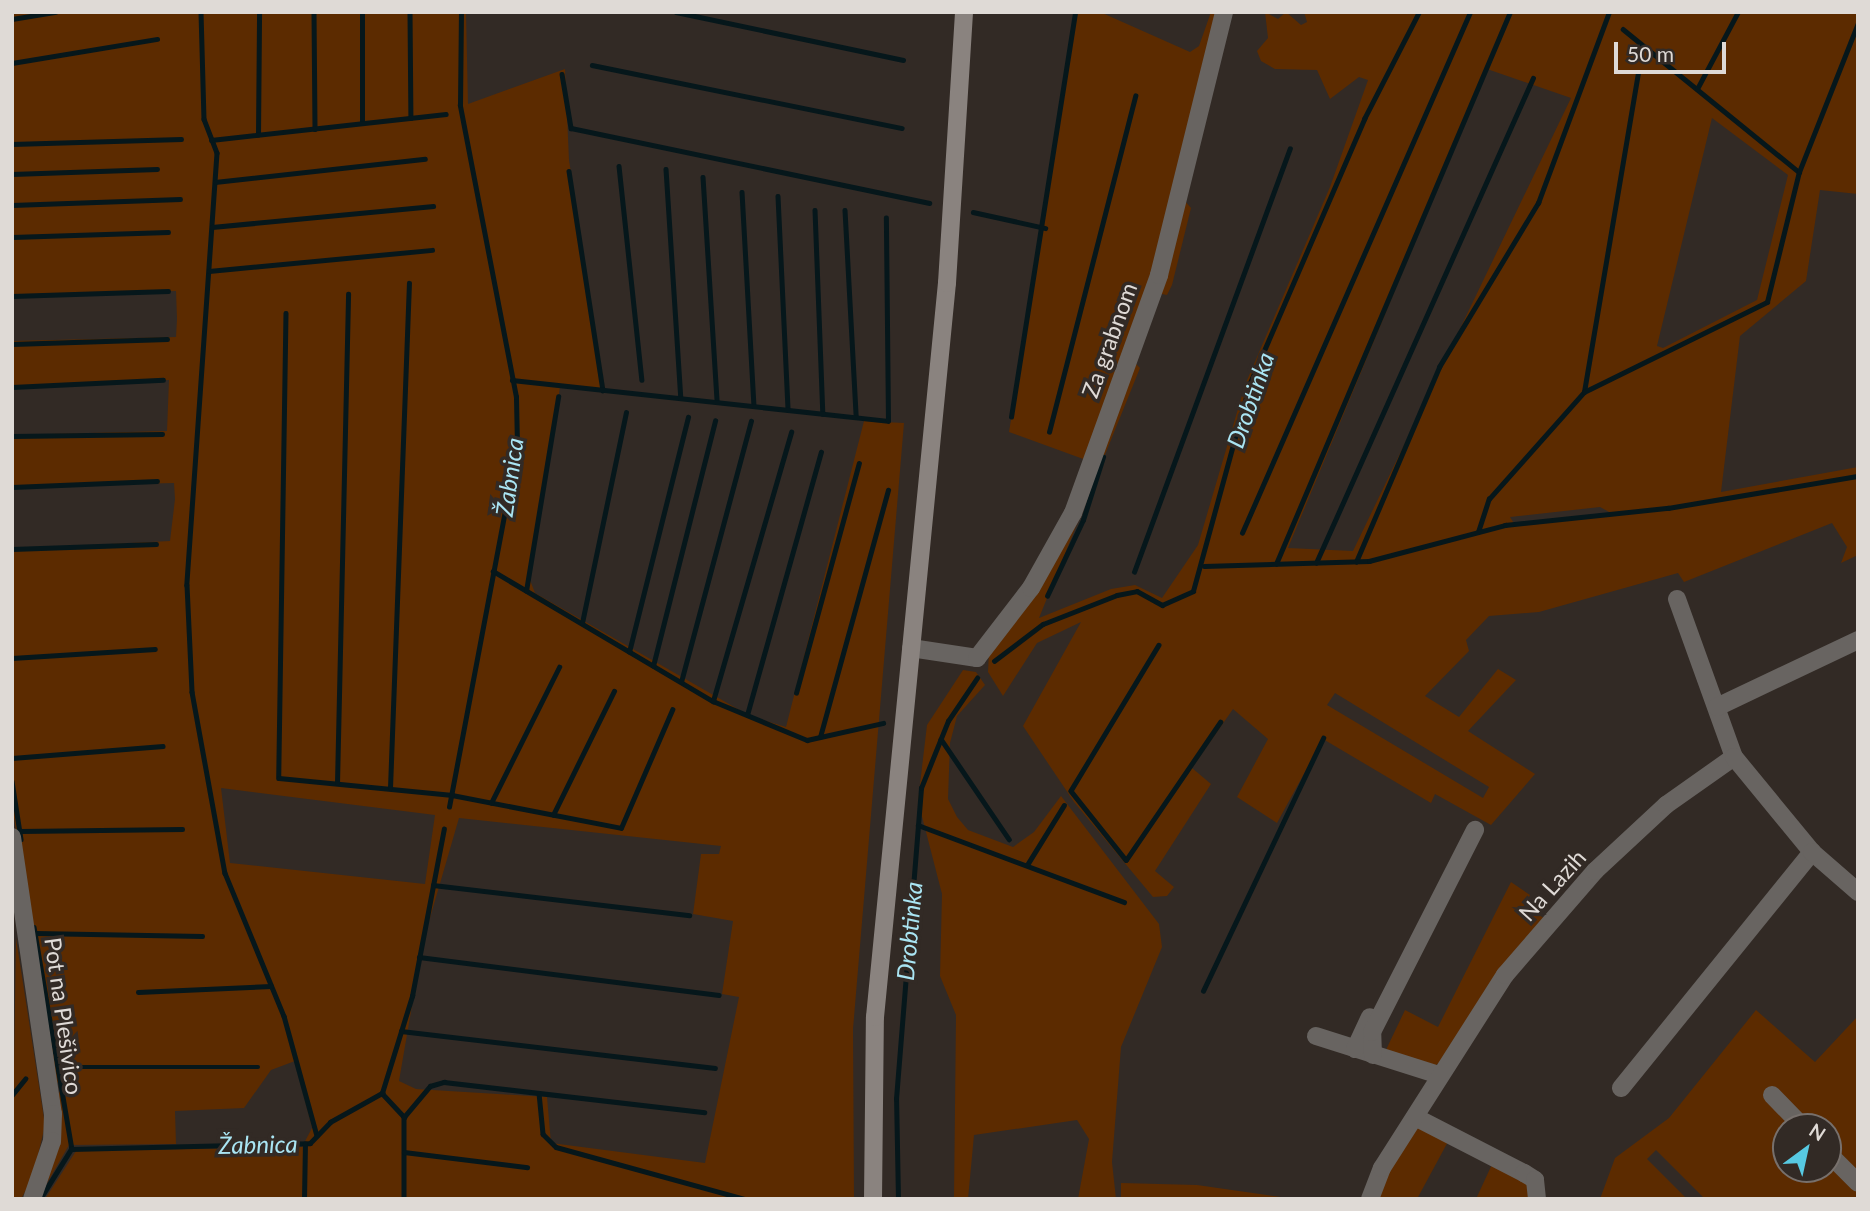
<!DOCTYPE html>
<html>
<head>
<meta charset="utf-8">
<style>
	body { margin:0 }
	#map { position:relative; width:1870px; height:1211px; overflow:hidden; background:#322a25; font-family:Lato,sans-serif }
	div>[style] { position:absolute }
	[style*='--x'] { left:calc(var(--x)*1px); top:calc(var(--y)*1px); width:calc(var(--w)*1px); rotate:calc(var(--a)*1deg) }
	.green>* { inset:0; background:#5c2b00 }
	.stream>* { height:4.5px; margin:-2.25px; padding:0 2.25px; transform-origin:2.25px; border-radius:2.25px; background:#06171b }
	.minor>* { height:18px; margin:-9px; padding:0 9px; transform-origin:9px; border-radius:9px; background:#686461 }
	.secondary>* { height:18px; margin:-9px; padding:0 9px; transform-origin:9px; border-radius:9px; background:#8a837f }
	span { translate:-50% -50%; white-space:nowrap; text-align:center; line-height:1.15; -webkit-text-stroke:7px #322a25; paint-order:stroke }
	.street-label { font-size:23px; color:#dfdad6 }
	.water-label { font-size:24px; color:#aae5f3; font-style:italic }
	.frame { position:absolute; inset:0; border:14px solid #dfdad6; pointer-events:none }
	.north { position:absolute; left:1772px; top:1113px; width:70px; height:70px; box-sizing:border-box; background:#322a25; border:2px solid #77706c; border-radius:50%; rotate:33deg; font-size:19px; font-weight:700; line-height:28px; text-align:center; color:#dfdad6 }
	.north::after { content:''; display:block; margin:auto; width:24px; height:32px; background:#57c9e2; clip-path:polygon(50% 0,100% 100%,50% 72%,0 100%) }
	.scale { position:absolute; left:1614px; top:42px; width:112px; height:32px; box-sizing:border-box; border:4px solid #dfdad6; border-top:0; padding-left:9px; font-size:21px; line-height:24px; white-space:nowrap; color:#dfdad6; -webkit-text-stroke:5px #322a25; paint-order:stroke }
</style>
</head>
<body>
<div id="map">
	<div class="green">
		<i style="clip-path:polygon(evenodd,12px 12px,466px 12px,468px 104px,565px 69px,569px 160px,605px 390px,560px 387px,530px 580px,535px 593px,750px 716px,786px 727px,864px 421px,904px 423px,853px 1029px,854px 1199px,45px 1199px,76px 1151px,302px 1147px,312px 1128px,295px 1061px,271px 1070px,244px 1108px,175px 1111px,176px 1144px,69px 1145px,47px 1183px,57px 1096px,64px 1084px,55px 1082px,39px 977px,45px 975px,37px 970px,12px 804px,12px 549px,170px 541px,175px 499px,174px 483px,12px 487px,12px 435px,167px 431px,169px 380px,12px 387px,12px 341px,176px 337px,177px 319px,176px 291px,12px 297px,12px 12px,221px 788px,435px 815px,425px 884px,230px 863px,221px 788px,12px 12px,459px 818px,721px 846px,719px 854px,701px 854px,693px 914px,733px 921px,722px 994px,739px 997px,705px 1163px,551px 1143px,547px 1097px,416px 1089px,399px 1081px,423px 942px,459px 818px)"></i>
		<i style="clip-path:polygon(1077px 12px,1100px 12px,1190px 52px,1199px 46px,1211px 12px,1218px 12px,1153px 273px,1086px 460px,1009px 432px)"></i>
		<i style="clip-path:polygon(evenodd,1265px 12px,1278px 19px,1286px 12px,1301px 25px,1307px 22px,1304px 12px,1858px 12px,1858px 194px,1820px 190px,1806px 281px,1740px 336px,1721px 492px,1858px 467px,1858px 555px,1841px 563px,1847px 547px,1832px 523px,1684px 582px,1678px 573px,1539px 612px,1489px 616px,1466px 640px,1469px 651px,1425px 696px,1459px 717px,1498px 669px,1516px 680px,1468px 731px,1535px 774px,1491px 825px,1435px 794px,1431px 803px,1323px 739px,1277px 823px,1237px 797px,1268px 739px,1233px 709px,1192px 768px,1211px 784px,1155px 871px,1174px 887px,1167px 896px,1153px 897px,1074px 802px,1023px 726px,1081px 622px,1037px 643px,1003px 696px,988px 672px,989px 652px,1035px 587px,1132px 360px,1140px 368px,1039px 618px,1111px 589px,1135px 585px,1162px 598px,1198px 545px,1245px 385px,1330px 187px,1368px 80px,1359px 77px,1330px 99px,1317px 70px,1275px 69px,1261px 61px,1257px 51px,1268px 38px,1265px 12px,1487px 69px,1571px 98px,1353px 551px,1288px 548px,1487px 69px,1265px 12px,1712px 118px,1788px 175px,1757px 300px,1663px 348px,1657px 346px,1712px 118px,1265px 12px,1600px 507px,1611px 513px,1531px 525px,1515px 525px,1510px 517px,1600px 507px,1265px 12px,1335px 693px,1489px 787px,1483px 798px,1327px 705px,1335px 693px)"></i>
		<i style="clip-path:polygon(1184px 200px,1191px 208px,1172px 285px,1167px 295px,1156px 293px)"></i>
		<i style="clip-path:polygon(963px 670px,976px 672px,985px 685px,957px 716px,950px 743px,948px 799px,957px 817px,968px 830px,1013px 847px,1034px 832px,1061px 796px,1159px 924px,1162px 947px,1121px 1047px,1112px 1162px,1116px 1199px,1078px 1199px,1089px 1139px,1077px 1120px,974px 1135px,968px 1199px,954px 1199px,956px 1015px,940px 976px,942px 894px,918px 801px,927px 725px)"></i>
		<i style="clip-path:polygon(1511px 882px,1530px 895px,1524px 906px,1547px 920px,1501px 971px,1440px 1062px,1431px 1069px,1384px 1054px,1405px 1010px,1438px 1027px)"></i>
		<i style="clip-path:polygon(16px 938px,45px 1125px,33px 1177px,21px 1199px,12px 1199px)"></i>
		<i style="clip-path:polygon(evenodd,1756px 1010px,1815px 1062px,1858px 1016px,1858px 1199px,1705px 1199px,1656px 1150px,1647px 1159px,1687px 1199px,1600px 1199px,1615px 1158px,1669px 1118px,1756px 1010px,1786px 1127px,1828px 1127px,1828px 1169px,1786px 1169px,1786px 1127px)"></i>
		<i style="clip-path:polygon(1421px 1125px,1450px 1138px,1417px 1199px,1375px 1199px,1411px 1129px)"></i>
		<i style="clip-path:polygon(1494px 1160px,1531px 1182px,1529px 1199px,1476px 1199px)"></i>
		<i style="clip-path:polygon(1121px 1183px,1197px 1185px,1295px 1199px,1121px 1199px)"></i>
	</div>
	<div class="stream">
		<i style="--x:201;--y:12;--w:107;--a:88.4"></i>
		<i style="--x:204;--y:119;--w:36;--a:69"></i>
		<i style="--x:217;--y:153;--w:433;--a:94"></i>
		<i style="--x:187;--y:585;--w:107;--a:87.3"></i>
		<i style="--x:192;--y:692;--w:184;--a:79.7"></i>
		<i style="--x:225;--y:873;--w:155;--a:67.6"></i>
		<i style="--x:284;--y:1016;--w:124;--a:74.6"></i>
		<i style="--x:314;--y:12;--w:117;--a:89.5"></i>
		<i style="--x:410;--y:12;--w:106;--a:89.5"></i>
		<i style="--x:676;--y:12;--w:232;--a:11.9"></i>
		<i style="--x:12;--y:19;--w:44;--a:-9.2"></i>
		<i style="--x:1623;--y:29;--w:227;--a:39.1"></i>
		<i style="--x:12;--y:63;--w:147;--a:-9.4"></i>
		<i style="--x:592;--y:65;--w:316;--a:11.5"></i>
		<i style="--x:562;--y:74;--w:55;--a:80.5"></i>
		<i style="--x:571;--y:128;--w:366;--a:11.8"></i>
		<i style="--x:1697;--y:89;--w:87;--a:-62"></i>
		<i style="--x:362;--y:123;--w:111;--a:-90"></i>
		<i style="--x:258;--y:135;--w:123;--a:-89.5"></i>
		<i style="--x:211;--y:140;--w:236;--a:-6.3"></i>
		<i style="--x:12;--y:144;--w:169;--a:-1.7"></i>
		<i style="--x:619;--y:166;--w:215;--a:83.9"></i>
		<i style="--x:666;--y:169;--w:229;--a:86.3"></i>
		<i style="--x:569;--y:171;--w:222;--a:81.2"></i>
		<i style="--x:12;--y:174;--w:145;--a:-2"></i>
		<i style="--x:703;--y:177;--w:225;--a:86.4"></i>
		<i style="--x:215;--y:182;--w:211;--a:-6.3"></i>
		<i style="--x:742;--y:192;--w:214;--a:86.8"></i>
		<i style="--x:778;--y:196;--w:214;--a:87.3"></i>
		<i style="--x:12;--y:205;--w:168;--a:-2"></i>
		<i style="--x:815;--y:210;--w:204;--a:87.8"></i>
		<i style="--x:845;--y:210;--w:206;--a:86.9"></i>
		<i style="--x:973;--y:212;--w:74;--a:12.5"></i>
		<i style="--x:212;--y:227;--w:222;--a:-5.4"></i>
		<i style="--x:12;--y:237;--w:156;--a:-1.8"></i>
		<i style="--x:209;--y:271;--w:224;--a:-5.4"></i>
		<i style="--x:12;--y:296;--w:156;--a:-1.8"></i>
		<i style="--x:286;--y:313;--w:465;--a:90.9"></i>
		<i style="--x:279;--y:778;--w:174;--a:5.6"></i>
		<i style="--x:452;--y:795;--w:172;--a:11"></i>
		<i style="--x:621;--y:828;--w:129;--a:-66.6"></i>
		<i style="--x:12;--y:344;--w:155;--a:-1.8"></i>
		<i style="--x:512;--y:380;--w:378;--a:6.2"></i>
		<i style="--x:888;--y:421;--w:203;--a:-90.6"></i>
		<i style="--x:12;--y:387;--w:151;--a:-2.7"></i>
		<i style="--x:1584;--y:392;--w:324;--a:-80.4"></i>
		<i style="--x:1011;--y:417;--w:410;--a:-81"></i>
		<i style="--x:1049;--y:432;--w:347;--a:-75.6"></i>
		<i style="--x:12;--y:436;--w:150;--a:-0.8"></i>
		<i style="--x:12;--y:487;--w:145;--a:-2.4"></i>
		<i style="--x:1478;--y:532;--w:35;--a:-72"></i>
		<i style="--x:1489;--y:499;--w:143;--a:-48.4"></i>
		<i style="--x:1584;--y:392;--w:204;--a:-26.2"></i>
		<i style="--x:1767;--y:302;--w:134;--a:-76.2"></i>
		<i style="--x:1799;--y:172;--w:160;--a:-68.4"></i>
		<i style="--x:1242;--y:533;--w:569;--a:-66.36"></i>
		<i style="--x:12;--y:549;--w:144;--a:-2"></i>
		<i style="--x:1356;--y:562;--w:212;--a:-66.9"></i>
		<i style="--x:1439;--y:367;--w:192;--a:-58.9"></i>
		<i style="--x:1538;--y:203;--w:204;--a:-69.6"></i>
		<i style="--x:1316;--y:563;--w:531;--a:-65.9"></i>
		<i style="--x:1276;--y:564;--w:600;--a:-67.03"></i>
		<i style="--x:1204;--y:566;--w:165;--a:-1.7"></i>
		<i style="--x:1369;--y:561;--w:141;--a:-14.8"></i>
		<i style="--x:1505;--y:525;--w:164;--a:-6"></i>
		<i style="--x:1668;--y:508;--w:193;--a:-9.6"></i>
		<i style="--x:493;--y:571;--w:256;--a:30.6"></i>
		<i style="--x:713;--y:701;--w:102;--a:22.5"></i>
		<i style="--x:807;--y:740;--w:78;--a:-12.6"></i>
		<i style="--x:1134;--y:572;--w:451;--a:-69.8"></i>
		<i style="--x:526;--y:591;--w:197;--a:-80.6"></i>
		<i style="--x:1047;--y:596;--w:84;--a:-64.7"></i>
		<i style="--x:1083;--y:520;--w:66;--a:-72.4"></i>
		<i style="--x:582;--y:623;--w:215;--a:-78.2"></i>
		<i style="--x:1159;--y:645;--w:170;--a:121.1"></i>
		<i style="--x:1071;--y:791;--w:88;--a:51.4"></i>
		<i style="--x:1126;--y:860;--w:167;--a:-55.7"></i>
		<i style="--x:629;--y:652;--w:242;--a:-75.9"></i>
		<i style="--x:12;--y:658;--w:143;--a:-3.6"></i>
		<i style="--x:994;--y:661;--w:61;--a:-37.1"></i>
		<i style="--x:1043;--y:624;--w:79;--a:-21.4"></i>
		<i style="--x:1117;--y:595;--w:20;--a:-11"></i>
		<i style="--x:1137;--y:591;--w:29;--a:29"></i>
		<i style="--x:1162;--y:605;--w:34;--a:-24"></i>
		<i style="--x:1193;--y:591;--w:216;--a:-74.7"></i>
		<i style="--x:1250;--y:383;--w:288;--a:-66.6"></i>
		<i style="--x:1364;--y:119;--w:120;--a:-62.8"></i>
		<i style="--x:653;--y:666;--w:253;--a:-75.8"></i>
		<i style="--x:681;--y:682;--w:270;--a:-75"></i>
		<i style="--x:796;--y:693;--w:238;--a:-74.7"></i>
		<i style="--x:713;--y:701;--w:280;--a:-73.8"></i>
		<i style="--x:747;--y:715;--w:273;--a:-74.3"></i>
		<i style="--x:820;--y:737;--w:256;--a:-74.6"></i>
		<i style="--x:941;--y:739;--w:121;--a:55.8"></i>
		<i style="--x:12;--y:758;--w:151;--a:-4.5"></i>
		<i style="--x:12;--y:781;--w:59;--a:81.2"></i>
		<i style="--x:337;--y:783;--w:489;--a:-88.7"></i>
		<i style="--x:390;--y:788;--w:505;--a:-87.85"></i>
		<i style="--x:491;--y:803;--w:152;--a:-63.4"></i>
		<i style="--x:449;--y:807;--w:367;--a:-79.3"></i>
		<i style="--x:517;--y:446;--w:49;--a:-91.2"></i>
		<i style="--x:516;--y:397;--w:297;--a:-100.9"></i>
		<i style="--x:460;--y:105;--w:93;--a:-89.4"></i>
		<i style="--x:553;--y:815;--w:138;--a:-63.8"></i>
		<i style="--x:918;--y:825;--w:220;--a:20.5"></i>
		<i style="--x:20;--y:831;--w:162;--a:-0.7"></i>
		<i style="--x:1027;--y:865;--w:70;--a:-58.3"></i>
		<i style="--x:433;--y:885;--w:258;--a:6.7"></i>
		<i style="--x:34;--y:927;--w:225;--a:80.3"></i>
		<i style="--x:35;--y:933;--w:167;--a:1"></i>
		<i style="--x:419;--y:957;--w:302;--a:7.2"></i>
		<i style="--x:1203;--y:991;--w:280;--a:-64.6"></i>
		<i style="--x:138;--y:992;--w:133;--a:-2.6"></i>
		<i style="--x:401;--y:1031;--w:316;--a:6.7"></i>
		<i style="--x:58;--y:1067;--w:200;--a:0"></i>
		<i style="--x:382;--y:1093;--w:33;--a:47"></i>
		<i style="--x:404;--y:1117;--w:82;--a:90"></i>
		<i style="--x:539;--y:1093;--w:41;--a:84.4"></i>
		<i style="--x:543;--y:1134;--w:18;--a:45"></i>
		<i style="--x:556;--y:1147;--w:196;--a:15.4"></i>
		<i style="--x:12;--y:1095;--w:21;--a:-51"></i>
		<i style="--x:404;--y:1117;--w:40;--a:-50"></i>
		<i style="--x:430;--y:1086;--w:15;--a:-16"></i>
		<i style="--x:444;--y:1082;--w:262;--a:6.6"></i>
		<i style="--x:404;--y:1152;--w:124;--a:7"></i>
		<i style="--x:40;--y:1199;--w:59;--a:-58.2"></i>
		<i style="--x:71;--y:1149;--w:239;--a:-1.4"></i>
		<i style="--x:310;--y:1143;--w:29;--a:-46"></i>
		<i style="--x:330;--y:1122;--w:60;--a:-29.1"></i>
		<i style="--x:382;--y:1093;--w:102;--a:-72.8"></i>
		<i style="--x:412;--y:996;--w:170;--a:-79.2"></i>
		<i style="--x:304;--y:1199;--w:55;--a:-89"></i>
		<i style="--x:898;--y:1199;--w:100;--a:-91.1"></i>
		<i style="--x:896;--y:1099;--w:312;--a:-85.4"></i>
		<i style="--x:921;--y:788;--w:72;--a:-68.1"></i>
		<i style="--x:948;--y:721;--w:52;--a:-56"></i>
	</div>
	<div class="minor">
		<i style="--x:1677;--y:599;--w:168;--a:70.2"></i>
		<i style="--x:911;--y:648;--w:67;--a:8.6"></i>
		<i style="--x:977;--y:658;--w:88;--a:-52.4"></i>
		<i style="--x:1031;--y:588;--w:86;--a:-60.8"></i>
		<i style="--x:1073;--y:513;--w:253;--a:-70.1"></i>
		<i style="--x:1159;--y:275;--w:271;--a:-76.1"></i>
		<i style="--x:1717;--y:707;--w:156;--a:-25.4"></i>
		<i style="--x:12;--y:837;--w:280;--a:81.6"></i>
		<i style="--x:53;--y:1114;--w:27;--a:92"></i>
		<i style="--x:52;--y:1141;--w:61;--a:109"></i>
		<i style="--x:1316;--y:1036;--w:129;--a:17.6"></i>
		<i style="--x:1355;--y:1049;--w:35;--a:-65"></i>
		<i style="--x:1373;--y:1055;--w:23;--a:-92"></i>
		<i style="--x:1372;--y:1032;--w:227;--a:-63"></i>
		<i style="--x:1621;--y:1088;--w:304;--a:-51"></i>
		<i style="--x:1772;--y:1095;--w:45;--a:45.9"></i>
		<i style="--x:1415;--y:1117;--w:123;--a:27.2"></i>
		<i style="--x:1524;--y:1173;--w:13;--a:32"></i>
		<i style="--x:1535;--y:1180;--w:19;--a:84"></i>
		<i style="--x:1828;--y:1153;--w:42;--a:45"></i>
		<i style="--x:1370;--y:1199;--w:33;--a:-69"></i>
		<i style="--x:1382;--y:1168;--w:229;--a:-57.5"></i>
		<i style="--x:1505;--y:975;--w:138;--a:-49.1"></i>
		<i style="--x:1595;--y:871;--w:97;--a:-42.9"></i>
		<i style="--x:1666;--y:805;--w:83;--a:-35.2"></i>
		<i style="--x:1734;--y:757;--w:123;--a:50.6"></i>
		<i style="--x:1812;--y:852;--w:61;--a:41"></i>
	</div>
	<div class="secondary">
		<i style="--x:873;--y:1199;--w:182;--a:-89.4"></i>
		<i style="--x:875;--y:1017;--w:738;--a:-84.4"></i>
		<i style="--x:947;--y:283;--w:272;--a:-86.4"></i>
	</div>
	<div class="street-label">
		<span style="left:1109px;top:340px;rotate:-70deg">Za grabnom</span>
		<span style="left:1552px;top:885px;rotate:-48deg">Na Lazih</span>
		<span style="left:64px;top:1016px;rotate:82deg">Pot na Plešivico</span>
	</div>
	<div class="water-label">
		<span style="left:1250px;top:400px;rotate:-71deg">Drobtinka</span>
		<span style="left:509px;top:477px;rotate:-82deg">Žabnica</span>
		<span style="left:909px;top:931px;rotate:-85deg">Drobtinka</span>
		<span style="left:258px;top:1144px;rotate:-1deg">Žabnica</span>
	</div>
	<div class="frame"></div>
	<div class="north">N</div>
	<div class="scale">50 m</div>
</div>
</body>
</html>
